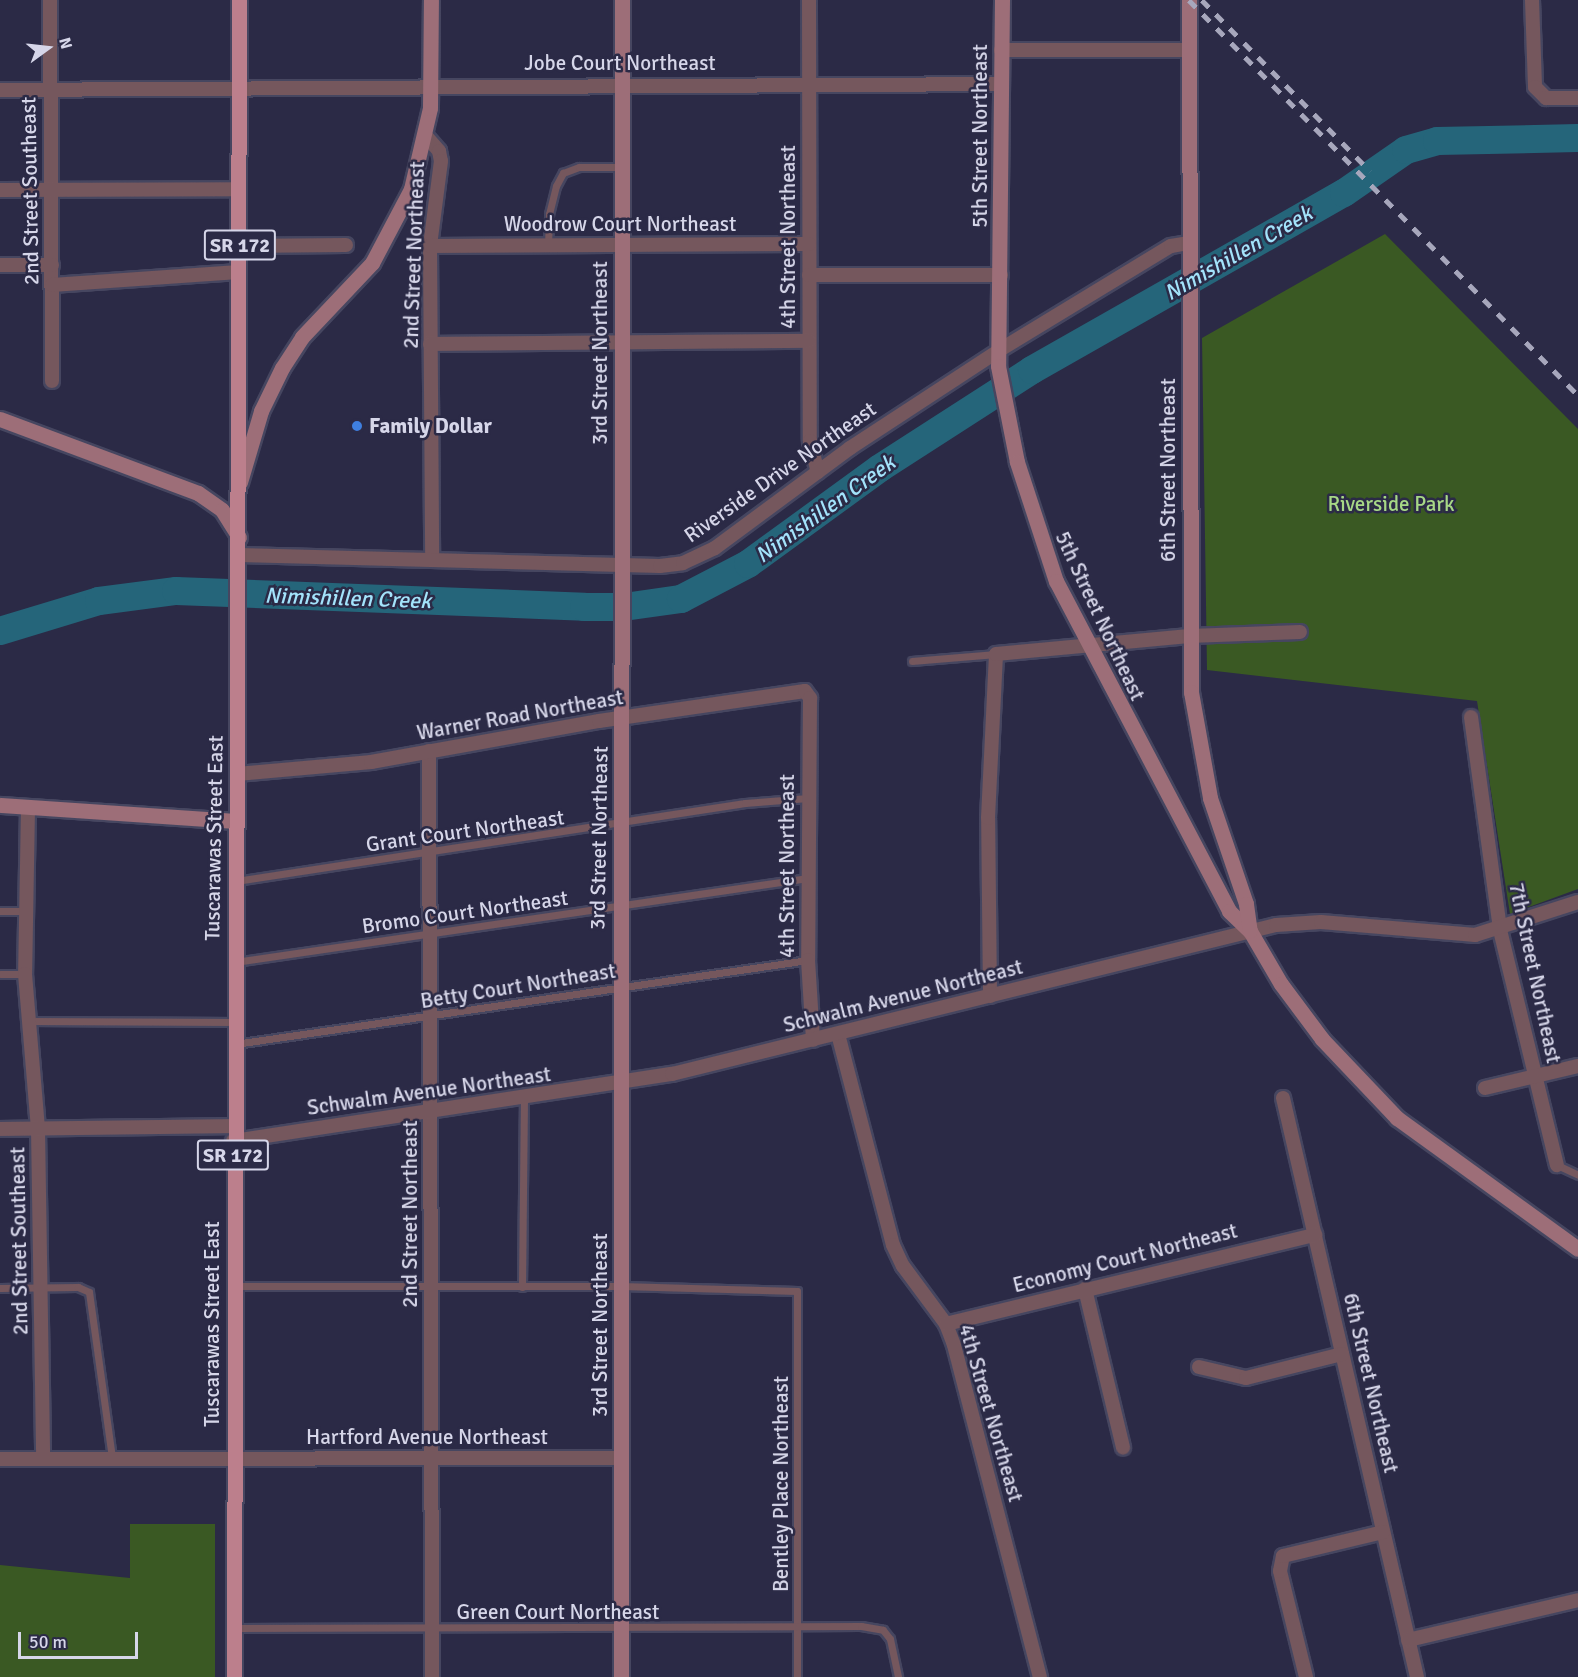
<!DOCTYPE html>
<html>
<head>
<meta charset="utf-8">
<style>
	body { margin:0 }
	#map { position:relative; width:1578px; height:1677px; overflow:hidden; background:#2b2a46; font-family:Signika,sans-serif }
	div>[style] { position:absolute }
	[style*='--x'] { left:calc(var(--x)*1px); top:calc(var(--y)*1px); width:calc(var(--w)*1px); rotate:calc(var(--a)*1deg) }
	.green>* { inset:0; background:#3a5923 }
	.river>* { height:28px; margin:-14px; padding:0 14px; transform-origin:14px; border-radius:14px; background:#25657a }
	.roads { filter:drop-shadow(2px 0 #464660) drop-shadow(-2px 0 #464660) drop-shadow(0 2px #464660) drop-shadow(0 -2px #464660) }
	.lane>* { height:7px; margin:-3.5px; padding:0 3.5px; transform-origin:3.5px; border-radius:3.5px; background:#75575d }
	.street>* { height:14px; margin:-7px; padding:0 7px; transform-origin:7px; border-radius:7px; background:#75575d }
	.secondary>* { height:15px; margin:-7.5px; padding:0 7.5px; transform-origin:7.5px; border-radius:7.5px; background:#9d6e78 }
	.primary>* { height:15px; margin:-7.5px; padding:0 7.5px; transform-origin:7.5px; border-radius:7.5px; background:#bc7f8c }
	.rail>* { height:4.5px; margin-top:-2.25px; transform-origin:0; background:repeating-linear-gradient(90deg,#a7a7bc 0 10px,transparent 0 20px) }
	.dots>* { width:16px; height:16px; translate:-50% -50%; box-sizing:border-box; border:3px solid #2b2a46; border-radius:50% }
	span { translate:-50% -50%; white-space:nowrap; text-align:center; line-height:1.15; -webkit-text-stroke:5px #2b2a46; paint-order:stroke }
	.shield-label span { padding:2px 4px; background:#2b2a46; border:2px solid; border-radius:4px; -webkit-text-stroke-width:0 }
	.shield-label { font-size:20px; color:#d6d6e9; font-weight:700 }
	.street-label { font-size:21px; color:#d6d6e9 }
	.poi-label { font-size:21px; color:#d6d6e9; font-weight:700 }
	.left { translate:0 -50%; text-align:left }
	.park-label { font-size:21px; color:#a7d886 }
	.water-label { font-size:22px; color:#a3e3fb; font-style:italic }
	.north { position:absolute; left:18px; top:18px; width:60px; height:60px; -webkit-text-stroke:4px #2b2a46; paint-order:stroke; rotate:75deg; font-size:16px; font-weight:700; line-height:24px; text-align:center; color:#d6d6e9 }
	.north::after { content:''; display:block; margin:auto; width:21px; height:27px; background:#d6d6e9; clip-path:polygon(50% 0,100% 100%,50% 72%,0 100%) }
	.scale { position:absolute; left:18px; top:1632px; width:120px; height:27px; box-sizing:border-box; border:3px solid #d6d6e9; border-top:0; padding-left:8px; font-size:18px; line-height:21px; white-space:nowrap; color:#d6d6e9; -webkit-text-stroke:4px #2b2a46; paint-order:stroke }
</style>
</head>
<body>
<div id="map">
	<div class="green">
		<i style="clip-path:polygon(1385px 234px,1578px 429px,1578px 889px,1510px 914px,1477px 701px,1207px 670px,1202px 338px)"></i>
		<i style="clip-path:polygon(130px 1524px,215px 1524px,215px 1677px,0 1677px,0 1565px,130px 1578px)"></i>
	</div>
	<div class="river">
		<i style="--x:0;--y:631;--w:103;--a:-16.9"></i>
		<i style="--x:99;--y:601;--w:78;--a:-7.4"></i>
		<i style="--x:176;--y:591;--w:408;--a:2.2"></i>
		<i style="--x:584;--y:607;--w:40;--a:0"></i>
		<i style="--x:624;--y:607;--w:58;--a:-8"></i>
		<i style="--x:681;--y:599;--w:76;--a:-27.6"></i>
		<i style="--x:748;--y:564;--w:163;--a:-36"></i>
		<i style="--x:880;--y:468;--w:181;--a:-32.8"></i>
		<i style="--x:1032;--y:370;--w:359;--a:-29.6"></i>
		<i style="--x:1344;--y:193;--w:75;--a:-34.7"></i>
		<i style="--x:1406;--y:150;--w:32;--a:-16"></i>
		<i style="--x:1437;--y:141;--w:141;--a:-1.2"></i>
	</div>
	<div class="roads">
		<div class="lane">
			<i style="--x:548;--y:246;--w:32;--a:-88"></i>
			<i style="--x:549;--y:214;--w:29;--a:-76"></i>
			<i style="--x:556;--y:186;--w:15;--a:-62"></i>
			<i style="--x:563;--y:173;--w:17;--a:-21"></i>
			<i style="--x:579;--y:167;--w:42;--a:0"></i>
			<i style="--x:912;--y:661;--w:84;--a:-4.8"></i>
			<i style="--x:236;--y:881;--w:515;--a:-8.71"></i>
			<i style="--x:745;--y:803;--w:63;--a:-4.5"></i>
			<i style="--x:0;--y:911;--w:26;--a:0"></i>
			<i style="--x:235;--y:962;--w:579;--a:-8.34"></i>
			<i style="--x:0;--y:974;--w:25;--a:0"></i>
			<i style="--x:29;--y:1021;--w:204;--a:0.3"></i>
			<i style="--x:235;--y:1044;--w:579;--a:-8.34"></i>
			<i style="--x:1557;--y:1165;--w:23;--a:25"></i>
			<i style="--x:236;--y:1286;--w:385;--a:0"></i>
			<i style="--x:621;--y:1286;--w:176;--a:1.6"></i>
			<i style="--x:797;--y:1291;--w:386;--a:90"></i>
			<i style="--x:522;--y:1287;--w:189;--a:-89.4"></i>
			<i style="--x:0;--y:1288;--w:78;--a:-0.7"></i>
			<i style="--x:78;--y:1287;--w:12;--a:24"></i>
			<i style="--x:89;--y:1292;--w:168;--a:82.1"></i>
			<i style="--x:234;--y:1628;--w:627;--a:-0.18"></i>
			<i style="--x:861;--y:1626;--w:22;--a:10"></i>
			<i style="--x:883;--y:1630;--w:11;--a:52"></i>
			<i style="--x:890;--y:1639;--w:39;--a:78"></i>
		</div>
		<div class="street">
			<i style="--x:50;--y:0;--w:381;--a:89.7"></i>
			<i style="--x:809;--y:0;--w:441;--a:89.9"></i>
			<i style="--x:810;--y:441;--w:32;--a:76"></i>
			<i style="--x:1532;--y:0;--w:87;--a:88"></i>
			<i style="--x:1535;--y:87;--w:16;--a:45"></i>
			<i style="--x:1546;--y:98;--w:32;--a:0"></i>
			<i style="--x:1001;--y:50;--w:188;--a:0"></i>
			<i style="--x:0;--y:90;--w:1001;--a:-0.34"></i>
			<i style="--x:426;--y:136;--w:20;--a:49"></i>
			<i style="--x:439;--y:151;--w:10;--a:79"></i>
			<i style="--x:441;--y:161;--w:86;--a:97.4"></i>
			<i style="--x:430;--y:246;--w:313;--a:89.6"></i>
			<i style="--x:0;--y:190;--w:239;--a:-0.2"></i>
			<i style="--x:240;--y:246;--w:106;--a:-0.5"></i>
			<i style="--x:430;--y:246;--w:379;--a:-0.3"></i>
			<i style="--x:0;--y:265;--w:52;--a:0"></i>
			<i style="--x:809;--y:275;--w:192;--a:0"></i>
			<i style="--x:52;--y:285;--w:187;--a:-4"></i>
			<i style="--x:430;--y:344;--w:379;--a:-0.5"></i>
			<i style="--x:239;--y:555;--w:421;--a:1.5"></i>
			<i style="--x:660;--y:566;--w:23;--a:-7"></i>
			<i style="--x:683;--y:563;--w:35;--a:-25"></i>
			<i style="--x:715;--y:548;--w:168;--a:-36.5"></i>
			<i style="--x:850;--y:448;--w:177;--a:-33.2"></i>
			<i style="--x:998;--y:351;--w:202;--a:-31.3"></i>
			<i style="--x:1171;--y:246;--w:17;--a:-10"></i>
			<i style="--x:1471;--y:717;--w:215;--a:82.2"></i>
			<i style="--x:1500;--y:930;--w:242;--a:76.4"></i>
			<i style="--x:429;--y:751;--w:926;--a:89.81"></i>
			<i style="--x:237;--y:774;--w:135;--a:-5.1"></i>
			<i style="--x:371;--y:762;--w:232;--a:-10.2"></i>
			<i style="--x:599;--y:721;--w:208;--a:-8.3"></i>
			<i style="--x:805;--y:691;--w:9;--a:54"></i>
			<i style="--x:810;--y:698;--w:262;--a:90.4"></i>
			<i style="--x:808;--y:960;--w:80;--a:86.4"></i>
			<i style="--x:28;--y:808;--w:166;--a:91"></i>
			<i style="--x:25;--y:974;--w:156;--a:85.2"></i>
			<i style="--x:38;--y:1129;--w:330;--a:89.1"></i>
			<i style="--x:990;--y:996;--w:178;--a:-90.6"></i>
			<i style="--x:988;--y:818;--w:164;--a:-87.2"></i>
			<i style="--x:996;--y:654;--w:194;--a:-5.3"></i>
			<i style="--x:1189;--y:636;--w:111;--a:-2.1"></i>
			<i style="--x:838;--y:1034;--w:218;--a:75.4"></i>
			<i style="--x:893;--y:1245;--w:23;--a:65"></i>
			<i style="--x:903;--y:1266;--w:72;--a:53.4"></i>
			<i style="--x:946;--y:1324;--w:22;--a:69"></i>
			<i style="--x:954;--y:1345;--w:343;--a:75.5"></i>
			<i style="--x:1485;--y:1088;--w:96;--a:-13.3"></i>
			<i style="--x:1283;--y:1098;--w:594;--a:76.97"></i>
			<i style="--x:0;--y:1129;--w:233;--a:-0.7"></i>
			<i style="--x:233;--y:1141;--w:444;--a:-8.7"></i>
			<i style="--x:672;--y:1074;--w:622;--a:-13.86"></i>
			<i style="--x:1276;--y:925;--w:45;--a:-3.8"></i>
			<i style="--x:1321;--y:922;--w:155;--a:4.8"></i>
			<i style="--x:1475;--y:935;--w:108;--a:-17.8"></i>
			<i style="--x:1085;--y:1289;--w:163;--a:76.5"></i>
			<i style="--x:946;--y:1324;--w:380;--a:-13.6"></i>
			<i style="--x:1199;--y:1367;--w:48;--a:13.2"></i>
			<i style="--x:1246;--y:1378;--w:99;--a:-14"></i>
			<i style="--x:0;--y:1459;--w:621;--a:-0.09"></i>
			<i style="--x:1408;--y:1640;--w:175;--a:-13.2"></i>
			<i style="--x:1306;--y:1677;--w:109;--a:-103.8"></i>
			<i style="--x:1280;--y:1571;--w:15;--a:-79"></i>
			<i style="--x:1283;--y:1556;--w:103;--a:-13.5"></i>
		</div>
		<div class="secondary">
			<i style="--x:1002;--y:0;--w:366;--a:90.6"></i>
			<i style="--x:998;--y:366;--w:98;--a:78.8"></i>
			<i style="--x:1017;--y:462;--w:125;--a:71.9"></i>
			<i style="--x:1056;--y:581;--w:373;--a:62.3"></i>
			<i style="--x:1229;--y:911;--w:29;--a:44"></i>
			<i style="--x:1250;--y:931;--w:61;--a:59.7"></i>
			<i style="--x:1281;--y:984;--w:69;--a:53.3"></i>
			<i style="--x:1322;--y:1039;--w:109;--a:46.5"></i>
			<i style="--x:1397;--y:1118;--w:223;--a:35.9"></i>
			<i style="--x:1189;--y:0;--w:692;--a:89.83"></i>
			<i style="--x:1191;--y:692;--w:108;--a:79.8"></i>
			<i style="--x:1210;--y:798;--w:112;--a:71.2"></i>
			<i style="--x:1246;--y:904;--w:27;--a:82"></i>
			<i style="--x:0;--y:419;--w:211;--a:20.5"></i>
			<i style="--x:198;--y:493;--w:29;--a:35"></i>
			<i style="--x:222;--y:510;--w:32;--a:58"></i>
			<i style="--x:240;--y:482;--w:74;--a:-73.5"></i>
			<i style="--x:261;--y:411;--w:48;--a:-64"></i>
			<i style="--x:282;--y:368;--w:37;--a:-57"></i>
			<i style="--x:302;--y:337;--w:102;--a:-46.6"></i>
			<i style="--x:372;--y:263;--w:84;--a:-62.2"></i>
			<i style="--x:411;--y:189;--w:83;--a:-76.8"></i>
			<i style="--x:430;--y:108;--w:108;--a:-89.5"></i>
			<i style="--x:0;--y:805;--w:236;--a:3.9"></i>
			<i style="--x:621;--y:1677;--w:1677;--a:-89.97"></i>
		</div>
		<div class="primary">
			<i style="--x:234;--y:1677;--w:1677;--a:-89.83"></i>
		</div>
	</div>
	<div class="rail">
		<i style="--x:1189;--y:0;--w:554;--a:45.44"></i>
		<i style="--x:1202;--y:0;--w:240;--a:45.5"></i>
	</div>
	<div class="dots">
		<i style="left:357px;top:426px;background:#3f7fe0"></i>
	</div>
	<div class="shield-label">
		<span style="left:240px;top:245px">SR 172</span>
		<span style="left:233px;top:1155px">SR 172</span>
	</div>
	<div class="street-label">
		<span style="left:620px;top:63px">Jobe Court Northeast</span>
		<span style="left:980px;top:136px;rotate:-90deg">5th Street Northeast</span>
		<span style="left:30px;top:191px;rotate:-91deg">2nd Street Southeast</span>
		<span style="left:620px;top:224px">Woodrow Court Northeast</span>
		<span style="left:788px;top:237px;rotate:-90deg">4th Street Northeast</span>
		<span style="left:414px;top:255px;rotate:-88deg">2nd Street Northeast</span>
		<span style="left:600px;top:353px;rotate:-90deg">3rd Street Northeast</span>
		<span style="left:1168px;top:470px;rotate:-90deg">6th Street Northeast</span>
		<span style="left:780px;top:472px;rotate:-35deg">Riverside Drive Northeast</span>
		<span style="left:1100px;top:616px;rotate:65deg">5th Street Northeast</span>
		<span style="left:520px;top:715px;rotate:-10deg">Warner Road Northeast</span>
		<span style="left:465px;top:831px;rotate:-8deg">Grant Court Northeast</span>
		<span style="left:214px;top:838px;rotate:-89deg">Tuscarawas Street East</span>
		<span style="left:599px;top:838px;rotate:-89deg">3rd Street Northeast</span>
		<span style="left:787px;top:866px;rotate:-90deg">4th Street Northeast</span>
		<span style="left:465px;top:912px;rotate:-8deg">Bromo Court Northeast</span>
		<span style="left:1535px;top:973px;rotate:78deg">7th Street Northeast</span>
		<span style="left:518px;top:986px;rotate:-9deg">Betty Court Northeast</span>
		<span style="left:903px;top:996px;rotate:-14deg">Schwalm Avenue Northeast</span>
		<span style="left:429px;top:1091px;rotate:-8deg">Schwalm Avenue Northeast</span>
		<span style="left:410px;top:1214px;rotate:-90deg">2nd Street Northeast</span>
		<span style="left:19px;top:1241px;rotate:-91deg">2nd Street Southeast</span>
		<span style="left:1125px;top:1258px;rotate:-14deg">Economy Court Northeast</span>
		<span style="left:212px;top:1324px;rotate:-90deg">Tuscarawas Street East</span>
		<span style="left:600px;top:1325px;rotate:-90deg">3rd Street Northeast</span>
		<span style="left:1371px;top:1383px;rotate:77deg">6th Street Northeast</span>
		<span style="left:991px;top:1413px;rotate:74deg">4th Street Northeast</span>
		<span style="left:427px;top:1437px">Hartford Avenue Northeast</span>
		<span style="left:781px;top:1484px;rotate:-90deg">Bentley Place Northeast</span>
		<span style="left:558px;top:1612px">Green Court Northeast</span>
	</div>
	<div class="poi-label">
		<span class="left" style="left:369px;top:426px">Family Dollar</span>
	</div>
	<div class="park-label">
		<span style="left:1391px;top:504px">Riverside Park</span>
	</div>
	<div class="water-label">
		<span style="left:1238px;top:253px;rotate:-30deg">Nimishillen Creek</span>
		<span style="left:825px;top:509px;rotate:-36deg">Nimishillen Creek</span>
		<span style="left:348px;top:598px;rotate:2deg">Nimishillen Creek</span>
	</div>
	<div class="north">N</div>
	<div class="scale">50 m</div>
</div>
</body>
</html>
